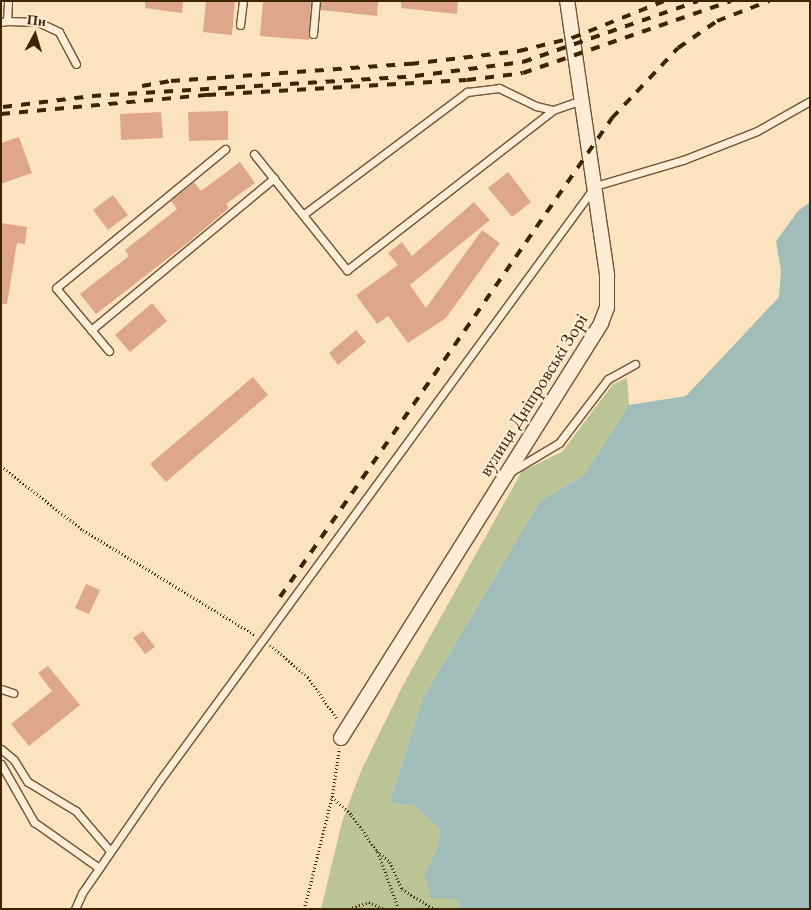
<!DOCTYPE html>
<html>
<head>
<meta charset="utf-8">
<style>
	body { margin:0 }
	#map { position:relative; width:811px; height:910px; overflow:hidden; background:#fce3c0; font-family:"EB Garamond",serif }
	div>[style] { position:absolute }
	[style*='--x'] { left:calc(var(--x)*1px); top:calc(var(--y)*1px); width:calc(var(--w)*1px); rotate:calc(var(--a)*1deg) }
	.green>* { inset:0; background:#bbc495 }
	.water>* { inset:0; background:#a1bdba }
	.building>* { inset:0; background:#dfa78a }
	.path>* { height:2.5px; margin-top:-1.25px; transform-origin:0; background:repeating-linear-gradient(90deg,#3d2404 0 1px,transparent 0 3.5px) }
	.roads { filter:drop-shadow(1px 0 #6d5433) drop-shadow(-1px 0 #6d5433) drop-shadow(0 1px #6d5433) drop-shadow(0 -1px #6d5433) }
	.lane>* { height:7px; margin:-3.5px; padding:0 3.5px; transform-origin:3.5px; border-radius:3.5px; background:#fdedd6 }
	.street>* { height:14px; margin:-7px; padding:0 7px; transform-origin:7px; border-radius:7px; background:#fdedd6 }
	.rail>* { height:4px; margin-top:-2px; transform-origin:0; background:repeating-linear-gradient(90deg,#3d2404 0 9px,transparent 0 18px) }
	span { translate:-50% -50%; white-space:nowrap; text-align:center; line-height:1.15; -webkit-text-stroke:4.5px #fdedd6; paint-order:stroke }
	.street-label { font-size:19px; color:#3d2404 }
	.frame { position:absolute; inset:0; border:2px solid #3d2404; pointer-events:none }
	.north { position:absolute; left:10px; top:10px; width:50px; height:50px; -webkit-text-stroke:4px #fdedd6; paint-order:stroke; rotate:6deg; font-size:14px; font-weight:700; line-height:20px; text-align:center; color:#3d2404 }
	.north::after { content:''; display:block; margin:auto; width:18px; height:22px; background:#3d2404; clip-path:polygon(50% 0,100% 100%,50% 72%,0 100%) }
</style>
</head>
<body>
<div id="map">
	<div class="green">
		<i style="clip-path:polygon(627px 378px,629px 405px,584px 475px,540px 501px,423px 697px,389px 803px,415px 806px,440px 830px,436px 851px,424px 874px,458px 899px,460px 909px,321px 909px,342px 822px,361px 771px,402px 687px,522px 471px,562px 452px,613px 384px)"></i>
	</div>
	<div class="water">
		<i style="clip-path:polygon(810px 202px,810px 909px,460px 909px,458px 899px,431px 898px,424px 873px,436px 851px,440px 830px,415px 806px,389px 803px,423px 697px,540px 501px,584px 475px,629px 405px,686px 396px,779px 297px,781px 271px,776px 241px,798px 211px)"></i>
	</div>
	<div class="building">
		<i style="clip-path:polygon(145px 1px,183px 1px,182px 13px,145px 8px)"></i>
		<i style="clip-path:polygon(206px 1px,235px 1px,232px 35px,203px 32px)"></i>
		<i style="clip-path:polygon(263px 1px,311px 1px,309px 40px,260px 36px)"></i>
		<i style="clip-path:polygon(321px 1px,378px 1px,377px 16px,321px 10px)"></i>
		<i style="clip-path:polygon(401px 1px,458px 1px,457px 14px,401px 8px)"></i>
		<i style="clip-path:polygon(228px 111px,228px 140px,189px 141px,188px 112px)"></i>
		<i style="clip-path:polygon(161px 112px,163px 138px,121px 140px,120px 114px)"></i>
		<i style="clip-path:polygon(19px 137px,32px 173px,1px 184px,1px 143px)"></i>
		<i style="clip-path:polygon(240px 162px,255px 183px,226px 204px,229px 208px,185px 245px,96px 314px,80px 294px,129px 256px,125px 250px,177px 209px,171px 201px,194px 182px,201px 191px)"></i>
		<i style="clip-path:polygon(508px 172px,531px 202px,512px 217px,488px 188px)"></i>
		<i style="clip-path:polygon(113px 195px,128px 215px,108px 230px,93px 210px)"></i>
		<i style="clip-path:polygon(474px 202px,490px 220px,410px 285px,426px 308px,482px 230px,500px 243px,446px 318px,408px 343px,388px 316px,377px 324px,356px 295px,398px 265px,388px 253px,402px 242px,412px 256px)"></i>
		<i style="clip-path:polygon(1px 223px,27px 227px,25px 244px,17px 243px,7px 304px,1px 304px)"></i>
		<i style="clip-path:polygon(152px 303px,167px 321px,130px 352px,115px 335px)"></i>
		<i style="clip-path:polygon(356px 330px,366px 342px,338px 365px,329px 353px)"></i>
		<i style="clip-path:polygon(253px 377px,268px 395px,166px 482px,150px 464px)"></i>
		<i style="clip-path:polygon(86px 584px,100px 590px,89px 614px,75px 608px)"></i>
		<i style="clip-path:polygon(143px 631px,155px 647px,145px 654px,133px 638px)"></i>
		<i style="clip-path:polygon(48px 666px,80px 705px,29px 746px,11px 724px,52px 691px,38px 673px)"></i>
	</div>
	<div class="path">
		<i style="--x:1;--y:466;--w:104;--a:38"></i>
		<i style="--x:83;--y:530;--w:202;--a:31.4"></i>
		<i style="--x:270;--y:645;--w:50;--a:40.1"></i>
		<i style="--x:308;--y:677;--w:52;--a:55.1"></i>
		<i style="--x:332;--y:797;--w:27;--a:42"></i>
		<i style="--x:352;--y:815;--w:44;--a:55.2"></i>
		<i style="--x:377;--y:851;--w:17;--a:40"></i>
		<i style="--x:390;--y:862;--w:30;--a:66"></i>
		<i style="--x:402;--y:889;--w:38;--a:32"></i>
		<i style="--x:378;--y:852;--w:61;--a:69.8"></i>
		<i style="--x:304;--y:909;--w:115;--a:-76"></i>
		<i style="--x:332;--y:797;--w:49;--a:-81.7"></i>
		<i style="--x:349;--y:909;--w:21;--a:-19"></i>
		<i style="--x:369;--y:902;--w:17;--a:25"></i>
	</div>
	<div class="roads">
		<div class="lane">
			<i style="--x:7;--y:21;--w:31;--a:2"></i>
			<i style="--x:38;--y:22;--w:23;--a:25"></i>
			<i style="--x:59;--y:32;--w:36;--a:62"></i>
			<i style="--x:1;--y:22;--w:6;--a:-9"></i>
			<i style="--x:7;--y:21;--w:20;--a:-87"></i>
			<i style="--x:240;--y:25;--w:24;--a:-83"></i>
			<i style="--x:313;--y:34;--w:33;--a:-85"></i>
			<i style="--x:254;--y:154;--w:149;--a:51.3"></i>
			<i style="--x:347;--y:270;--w:261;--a:-37.8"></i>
			<i style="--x:553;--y:110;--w:31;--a:-19"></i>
			<i style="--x:304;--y:214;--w:204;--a:-36.8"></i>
			<i style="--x:467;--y:92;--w:32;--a:-7"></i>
			<i style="--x:499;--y:88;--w:41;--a:25.9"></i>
			<i style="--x:536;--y:106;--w:17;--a:13"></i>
			<i style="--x:91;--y:330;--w:238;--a:-39.7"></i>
			<i style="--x:109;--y:351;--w:82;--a:-130.1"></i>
			<i style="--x:56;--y:288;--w:219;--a:-39.4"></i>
			<i style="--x:512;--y:471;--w:55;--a:-30.8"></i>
			<i style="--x:559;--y:443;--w:81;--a:-52.6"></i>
			<i style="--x:608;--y:379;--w:31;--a:-29"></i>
			<i style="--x:1;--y:689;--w:13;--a:18"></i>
			<i style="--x:1;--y:749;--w:17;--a:40"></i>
			<i style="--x:14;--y:760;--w:26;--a:58"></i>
			<i style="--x:28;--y:782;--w:56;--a:31.1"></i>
			<i style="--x:76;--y:811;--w:52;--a:49.6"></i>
			<i style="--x:1;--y:764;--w:67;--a:60.4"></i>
			<i style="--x:34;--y:822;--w:80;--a:35.3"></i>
			<i style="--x:75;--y:909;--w:17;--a:-66"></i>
			<i style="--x:82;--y:893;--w:137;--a:-55.4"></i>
			<i style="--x:160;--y:780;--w:736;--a:-53.78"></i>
			<i style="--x:595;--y:186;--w:92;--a:-16.5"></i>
			<i style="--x:683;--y:160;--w:79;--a:-21.4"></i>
			<i style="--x:757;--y:131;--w:61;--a:-29.5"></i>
		</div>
		<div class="street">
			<i style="--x:341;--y:738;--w:490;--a:-57.9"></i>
			<i style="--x:601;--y:323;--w:17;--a:-69"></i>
			<i style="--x:607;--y:307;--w:33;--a:-90"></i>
			<i style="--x:607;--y:274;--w:276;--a:-98.3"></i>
		</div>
	</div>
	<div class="rail">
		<i style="--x:142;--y:86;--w:29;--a:-10"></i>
		<i style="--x:171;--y:81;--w:240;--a:-4.1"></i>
		<i style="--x:410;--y:64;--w:110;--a:-6.8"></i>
		<i style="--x:519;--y:51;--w:55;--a:-13.8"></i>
		<i style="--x:572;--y:38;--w:99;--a:-21.9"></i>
		<i style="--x:3;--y:107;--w:90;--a:-7"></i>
		<i style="--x:92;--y:96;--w:324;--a:-3.5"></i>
		<i style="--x:415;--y:76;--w:109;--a:-7.4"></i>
		<i style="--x:523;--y:62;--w:185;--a:-19.2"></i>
		<i style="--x:1;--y:114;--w:207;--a:-5.3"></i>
		<i style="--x:207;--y:95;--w:260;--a:-3.3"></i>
		<i style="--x:467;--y:80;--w:56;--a:-7.1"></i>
		<i style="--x:523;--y:73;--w:220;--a:-19.1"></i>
		<i style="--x:280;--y:597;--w:583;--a:-55.27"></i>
		<i style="--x:612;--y:118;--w:96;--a:-46.7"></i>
		<i style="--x:678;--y:48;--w:47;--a:-34.7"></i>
		<i style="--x:717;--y:21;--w:56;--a:-21"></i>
	</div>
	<div class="street-label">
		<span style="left:533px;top:395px;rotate:-58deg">вулиця Дніпровські Зорі</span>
	</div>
	<div class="frame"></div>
	<div class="north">Пн</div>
</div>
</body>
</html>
